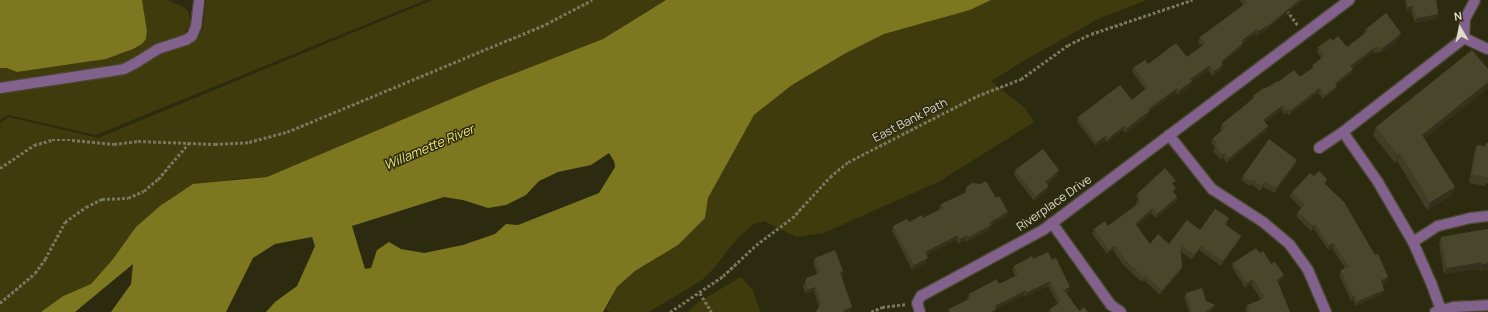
<!DOCTYPE html>
<html>
<head>
<meta charset="utf-8">
<style>
	body { margin:0 }
	#map { position:relative; width:1488px; height:312px; overflow:hidden; background:#2d2b0f; font-family:Manrope,sans-serif }
	div>[style] { position:absolute }
	[style*='--x'] { left:calc(var(--x)*1px); top:calc(var(--y)*1px); width:calc(var(--w)*1px); rotate:calc(var(--a)*1deg) }
	.green>* { inset:0; background:#3f3b0d }
	.water>* { inset:0; background:#7d771f }
	.path>* { height:2.5px; margin-top:-1.25px; transform-origin:0; background:repeating-linear-gradient(90deg,#77765e 0 3px,transparent 0 5px) }
	.roads { filter:drop-shadow(1px 0 #49472d) drop-shadow(-1px 0 #49472d) drop-shadow(0 1px #49472d) drop-shadow(0 -1px #49472d) }
	.minor>* { height:10px; margin:-5px; padding:0 5px; transform-origin:5px; border-radius:5px; background:#82628d }
	.wall>* { inset:0; background:#3f3d25 }
	.shaded-wall>* { inset:0; background:#33321e }
	.building>* { inset:0; background:#49472b }
	span { translate:-50% -50%; white-space:nowrap; text-align:center; line-height:1.15; -webkit-text-stroke:3px #2d2b0f; paint-order:stroke }
	.street-label { font-size:12px; color:#dddccb }
	.water-label { font-size:13px; color:#efe776; font-style:italic }
	.north { position:absolute; left:1440px; top:8px; width:40px; height:40px; -webkit-text-stroke:3px #2d2b0f; paint-order:stroke; rotate:351deg; font-size:11px; font-weight:700; line-height:16px; text-align:center; color:#dddccb }
	.north::after { content:''; display:block; margin:auto; width:14px; height:18px; background:#dddccb; clip-path:polygon(50% 0,100% 100%,50% 72%,0 100%) }
</style>
</head>
<body>
<div id="map">
	<div class="green">
		<i style="clip-path:polygon(142px 0,168px 0,185px 8px,188px 11px,191px 22px,185px 33px,127px 64px,0 84px,0 68px,7px 68px,17px 72px,86px 62px,121px 54px,142px 44px,146px 39px,147px 31px)"></i>
		<i style="clip-path:polygon(206px 0,426px 0,96px 135px,8px 115px,0 120px,0 92px,120px 74px,157px 55px,194px 41px,200px 35px,203px 28px)"></i>
		<i style="clip-path:polygon(432px 0,666px 0,603px 39px,267px 177px,233px 179px,113px 259px,91px 284px,63px 296px,41px 312px,0 312px,0 123px,9px 117px,98px 138px)"></i>
		<i style="clip-path:polygon(991px 0,1147px 0,1100px 18px,1032px 56px,991px 81px,1025px 108px,1034px 122px,938px 182px,824px 233px,796px 237px,764px 221px,754px 224px,736px 240px,715px 267px,702px 280px,649px 312px,610px 312px,606px 309px,617px 287px,635px 271px,657px 258px,705px 218px,708px 198px,754px 115px,792px 85px,846px 53px,884px 34px,970px 10px)"></i>
		<i style="clip-path:polygon(741px 277px,753px 290px,760px 312px,687px 312px,697px 303px)"></i>
	</div>
	<div class="water">
		<i style="clip-path:polygon(0 0,142px 0,147px 31px,146px 39px,142px 44px,133px 49px,106px 59px,17px 72px,7px 68px,0 68px)"></i>
		<i style="clip-path:polygon(evenodd,666px 0,991px 0,970px 10px,884px 34px,846px 53px,792px 85px,754px 115px,708px 198px,705px 218px,678px 245px,635px 271px,617px 287px,603px 312px,266px 312px,275px 302px,297px 286px,315px 246px,312px 237px,275px 244px,253px 258px,226px 312px,111px 312px,131px 284px,133px 264px,75px 312px,41px 312px,63px 296px,91px 284px,113px 259px,136px 227px,160px 206px,193px 184px,267px 177px,482px 86px,603px 39px,666px 0,609px 153px,614px 161px,615px 167px,599px 193px,518px 225px,506px 224px,495px 234px,463px 245px,424px 253px,401px 249px,389px 242px,377px 250px,371px 268px,365px 269px,352px 226px,444px 197px,463px 200px,488px 208px,506px 205px,526px 195px,539px 181px,558px 172px,591px 165px,609px 153px)"></i>
	</div>
	<div class="path">
		<i style="--x:1287;--y:10;--w:19;--a:54"></i>
		<i style="--x:0;--y:168;--w:41;--a:-34.1"></i>
		<i style="--x:34;--y:145;--w:19;--a:-16"></i>
		<i style="--x:52;--y:140;--w:20;--a:0"></i>
		<i style="--x:72;--y:140;--w:42;--a:5.4"></i>
		<i style="--x:114;--y:144;--w:24;--a:-7"></i>
		<i style="--x:138;--y:141;--w:77;--a:2.2"></i>
		<i style="--x:215;--y:144;--w:34;--a:-3"></i>
		<i style="--x:249;--y:142;--w:39;--a:-15"></i>
		<i style="--x:287;--y:132;--w:281;--a:-22.6"></i>
		<i style="--x:546;--y:24;--w:52;--a:-27.6"></i>
		<i style="--x:700;--y:293;--w:22;--a:58"></i>
		<i style="--x:0;--y:303;--w:46;--a:-40.6"></i>
		<i style="--x:35;--y:273;--w:17;--a:-54"></i>
		<i style="--x:45;--y:259;--w:42;--a:-61.6"></i>
		<i style="--x:65;--y:222;--w:26;--a:-36"></i>
		<i style="--x:86;--y:207;--w:18;--a:-27"></i>
		<i style="--x:102;--y:199;--w:26;--a:-2"></i>
		<i style="--x:128;--y:198;--w:17;--a:-24"></i>
		<i style="--x:144;--y:191;--w:18;--a:-41"></i>
		<i style="--x:158;--y:179;--w:48;--a:-49.3"></i>
		<i style="--x:670;--y:312;--w:64;--a:-34.2"></i>
		<i style="--x:723;--y:276;--w:45;--a:-43.2"></i>
		<i style="--x:756;--y:245;--w:45;--a:-36.9"></i>
		<i style="--x:792;--y:218;--w:56;--a:-47.2"></i>
		<i style="--x:830;--y:177;--w:23;--a:-40"></i>
		<i style="--x:848;--y:162;--w:145;--a:-27.1"></i>
		<i style="--x:977;--y:96;--w:47;--a:-21.1"></i>
		<i style="--x:1021;--y:79;--w:58;--a:-35.9"></i>
		<i style="--x:1068;--y:45;--w:25;--a:-26"></i>
		<i style="--x:1091;--y:34;--w:107;--a:-18.6"></i>
		<i style="--x:871;--y:312;--w:12;--a:-24"></i>
		<i style="--x:882;--y:307;--w:25;--a:-7"></i>
	</div>
	<div class="roads">
		<div class="minor">
			<i style="--x:1464;--y:38;--w:26;--a:25"></i>
			<i style="--x:0;--y:88;--w:107;--a:-8.6"></i>
			<i style="--x:106;--y:72;--w:18;--a:-9"></i>
			<i style="--x:124;--y:69;--w:11;--a:-27"></i>
			<i style="--x:134;--y:64;--w:28;--a:-32"></i>
			<i style="--x:158;--y:49;--w:29;--a:-18"></i>
			<i style="--x:186;--y:40;--w:7;--a:-34"></i>
			<i style="--x:192;--y:36;--w:11;--a:-68"></i>
			<i style="--x:196;--y:26;--w:26;--a:-83"></i>
			<i style="--x:1169;--y:135;--w:69;--a:51.5"></i>
			<i style="--x:1212;--y:189;--w:61;--a:32.9"></i>
			<i style="--x:1263;--y:222;--w:35;--a:40"></i>
			<i style="--x:1290;--y:245;--w:31;--a:54"></i>
			<i style="--x:1308;--y:270;--w:46;--a:66.8"></i>
			<i style="--x:1319;--y:148;--w:29;--a:-34"></i>
			<i style="--x:1052;--y:223;--w:101;--a:54.3"></i>
			<i style="--x:1111;--y:305;--w:12;--a:35"></i>
			<i style="--x:1413;--y:242;--w:30;--a:-33"></i>
			<i style="--x:1438;--y:226;--w:34;--a:-14"></i>
			<i style="--x:1471;--y:218;--w:17;--a:-7"></i>
			<i style="--x:1441;--y:310;--w:27;--a:-110"></i>
			<i style="--x:1432;--y:285;--w:47;--a:-113.8"></i>
			<i style="--x:1413;--y:242;--w:69;--a:-120.3"></i>
			<i style="--x:1378;--y:182;--w:61;--a:-125"></i>
			<i style="--x:1343;--y:132;--w:153;--a:-37.8"></i>
			<i style="--x:1464;--y:38;--w:19;--a:-87"></i>
			<i style="--x:1465;--y:19;--w:21;--a:-62"></i>
			<i style="--x:920;--y:312;--w:9;--a:-108"></i>
			<i style="--x:917;--y:303;--w:8;--a:-60"></i>
			<i style="--x:921;--y:296;--w:139;--a:-28.4"></i>
			<i style="--x:1043;--y:230;--w:383;--a:-36.9"></i>
			<i style="--x:1435;--y:312;--w:20;--a:-15"></i>
			<i style="--x:1454;--y:307;--w:34;--a:-3"></i>
		</div>
	</div>
	<div class="wall">
		<i style="clip-path:polygon(1239px 0,1303px 0,1267px 29px,1256px 36px,1255px 34px,1243px 43px,1241px 48px,1222px 63px,1221px 70px,1213px 76px,1208px 70px,1192px 82px,1190px 86px,1178px 95px,1176px 92px,1149px 112px,1148px 116px,1126px 133px,1123px 130px,1107px 142px,1105px 140px,1096px 146px,1077px 122px,1078px 117px,1132px 100px,1145px 89px,1132px 72px,1134px 67px,1148px 64px,1187px 57px,1202px 46px,1198px 42px,1200px 37px,1243px 5px)"></i>
		<i style="clip-path:polygon(1405px 0,1436px 0,1438px 14px,1437px 19px,1415px 23px,1411px 10px,1407px 11px)"></i>
		<i style="clip-path:polygon(1366px 29px,1399px 38px,1392px 45px,1380px 53px,1373px 52px,1352px 68px,1353px 69px,1351px 74px,1336px 85px,1335px 90px,1323px 99px,1318px 93px,1289px 115px,1287px 113px,1285px 115px,1282px 110px,1265px 122px,1268px 126px,1266px 131px,1227px 163px,1223px 158px,1221px 160px,1213px 151px,1215px 147px,1211px 143px,1213px 138px,1222px 131px,1220px 129px,1222px 124px,1252px 100px,1254px 95px,1278px 82px,1300px 77px,1312px 68px,1313px 65px,1321px 58px,1317px 52px,1318px 47px,1332px 41px,1347px 47px,1365px 34px,1364px 33px)"></i>
		<i style="clip-path:polygon(1376px 127px,1425px 139px,1452px 195px,1427px 210px,1397px 161px,1395px 163px,1373px 135px)"></i>
		<i style="clip-path:polygon(1486px 143px,1488px 143px,1488px 184px,1486px 183px,1485px 186px,1469px 183px,1474px 153px,1477px 145px,1485px 146px)"></i>
		<i style="clip-path:polygon(1296px 164px,1275px 193px,1263px 187px,1260px 191px,1251px 184px,1249px 186px,1241px 180px,1243px 176px)"></i>
		<i style="clip-path:polygon(1015px 170px,1059px 170px,1058px 175px,1047px 184px,1047px 191px,1034px 201px,1014px 175px)"></i>
		<i style="clip-path:polygon(1314px 176px,1327px 179px,1325px 185px,1387px 282px,1382px 284px,1384px 290px,1383px 294px,1356px 306px,1353px 300px,1351px 301px,1339px 275px,1341px 270px,1345px 268px,1332px 248px,1328px 250px,1314px 229px,1311px 231px,1296px 216px,1298px 212px,1301px 208px,1290px 197px,1292px 192px)"></i>
		<i style="clip-path:polygon(1174px 185px,1174px 193px,1177px 197px,1176px 202px,1156px 218px,1151px 213px,1137px 226px,1150px 244px,1169px 244px,1200px 230px,1229px 218px,1226px 225px,1241px 236px,1239px 241px,1221px 266px,1199px 250px,1192px 260px,1180px 251px,1182px 267px,1180px 272px,1160px 295px,1144px 280px,1142px 282px,1123px 265px,1113px 250px,1107px 254px,1092px 234px,1094px 229px,1108px 226px,1137px 204px,1136px 203px,1138px 199px,1136px 197px,1138px 193px)"></i>
		<i style="clip-path:polygon(941px 204px,1006px 217px,991px 225px,989px 230px,967px 242px,966px 240px,959px 244px,956px 240px,926px 255px,926px 263px,912px 270px,892px 231px,893px 226px,923px 218px,939px 210px,939px 209px)"></i>
		<i style="clip-path:polygon(1488px 229px,1488px 270px,1480px 271px,1479px 269px,1444px 274px,1439px 244px,1441px 237px)"></i>
		<i style="clip-path:polygon(1260px 253px,1271px 264px,1282px 280px,1278px 283px,1290px 312px,1246px 312px,1245px 310px,1247px 305px,1261px 300px,1251px 284px,1245px 288px,1232px 267px,1233px 263px)"></i>
		<i style="clip-path:polygon(815px 258px,843px 271px,841px 276px,850px 312px,816px 312px,819px 307px,814px 291px,806px 294px,803px 287px,807px 278px,817px 274px,813px 263px)"></i>
		<i style="clip-path:polygon(1033px 259px,1069px 292px,1066px 293px,1079px 311px,1088px 312px,1049px 312px,1050px 309px,1058px 304px,1048px 286px,1025px 297px,1024px 295px,996px 309px,995px 312px,948px 312px,949px 309px,968px 300px,967px 299px,969px 294px,999px 284px,1015px 276px,1012px 270px,1014px 266px)"></i>
		<i style="clip-path:polygon(1186px 293px,1206px 301px,1213px 310px,1210px 312px,1189px 312px,1184px 297px)"></i>
	</div>
	<div class="shaded-wall">
		<i style="clip-path:polygon(1299px 0,1303px 0,1267px 29px,1256px 36px,1258px 31px)"></i>
		<i style="clip-path:polygon(1413px 6px,1411px 10px,1407px 11px,1408px 7px)"></i>
		<i style="clip-path:polygon(1438px 14px,1437px 19px,1415px 23px,1417px 18px)"></i>
		<i style="clip-path:polygon(1257px 29px,1255px 34px,1240px 45px,1241px 41px)"></i>
		<i style="clip-path:polygon(1401px 33px,1399px 38px,1392px 45px,1380px 53px,1382px 48px)"></i>
		<i style="clip-path:polygon(1243px 43px,1241px 48px,1222px 63px,1221px 62px,1224px 59px)"></i>
		<i style="clip-path:polygon(1375px 47px,1373px 52px,1348px 70px,1350px 66px)"></i>
		<i style="clip-path:polygon(1210px 65px,1208px 70px,1192px 82px,1190px 86px,1178px 95px,1179px 90px,1190px 79px)"></i>
		<i style="clip-path:polygon(1223px 65px,1221px 70px,1213px 76px,1214px 71px)"></i>
		<i style="clip-path:polygon(1353px 69px,1351px 74px,1333px 87px,1335px 83px)"></i>
		<i style="clip-path:polygon(1488px 82px,1488px 88px,1419px 143px,1422px 135px)"></i>
		<i style="clip-path:polygon(1337px 86px,1335px 90px,1323px 99px,1325px 95px)"></i>
		<i style="clip-path:polygon(1177px 88px,1176px 92px,1149px 112px,1148px 116px,1126px 133px,1127px 128px,1148px 109px)"></i>
		<i style="clip-path:polygon(1320px 88px,1318px 93px,1289px 115px,1291px 110px)"></i>
		<i style="clip-path:polygon(1283px 105px,1282px 110px,1262px 125px,1263px 120px)"></i>
		<i style="clip-path:polygon(1289px 109px,1287px 113px,1285px 115px,1287px 110px)"></i>
		<i style="clip-path:polygon(1125px 125px,1123px 130px,1107px 142px,1109px 138px)"></i>
		<i style="clip-path:polygon(1268px 126px,1266px 131px,1227px 163px,1229px 158px)"></i>
		<i style="clip-path:polygon(1106px 135px,1105px 140px,1096px 146px,1097px 142px)"></i>
		<i style="clip-path:polygon(1225px 153px,1223px 158px,1221px 160px,1222px 155px)"></i>
		<i style="clip-path:polygon(1400px 153px,1397px 161px,1395px 163px,1398px 155px)"></i>
		<i style="clip-path:polygon(1297px 160px,1296px 164px,1275px 193px,1276px 188px)"></i>
		<i style="clip-path:polygon(1059px 170px,1058px 175px,1043px 186px,1045px 182px)"></i>
		<i style="clip-path:polygon(1265px 182px,1263px 187px,1260px 191px,1262px 186px)"></i>
		<i style="clip-path:polygon(1049px 186px,1047px 191px,1034px 201px,1036px 196px)"></i>
		<i style="clip-path:polygon(1455px 187px,1452px 195px,1427px 210px,1430px 202px)"></i>
		<i style="clip-path:polygon(1176px 188px,1174px 193px,1171px 196px,1172px 191px)"></i>
		<i style="clip-path:polygon(1177px 197px,1176px 202px,1156px 218px,1157px 214px)"></i>
		<i style="clip-path:polygon(1153px 208px,1151px 213px,1134px 229px,1135px 224px)"></i>
		<i style="clip-path:polygon(1008px 212px,1006px 217px,991px 225px,989px 230px,967px 242px,969px 237px,990px 222px)"></i>
		<i style="clip-path:polygon(1315px 224px,1314px 229px,1311px 231px,1313px 226px)"></i>
		<i style="clip-path:polygon(958px 235px,956px 240px,923px 257px,925px 252px)"></i>
		<i style="clip-path:polygon(967px 235px,966px 240px,959px 244px,960px 239px)"></i>
		<i style="clip-path:polygon(1241px 236px,1239px 241px,1221px 266px,1223px 261px)"></i>
		<i style="clip-path:polygon(1334px 243px,1332px 248px,1328px 250px,1329px 245px)"></i>
		<i style="clip-path:polygon(1115px 245px,1113px 250px,1107px 254px,1109px 250px)"></i>
		<i style="clip-path:polygon(1201px 246px,1199px 250px,1192px 260px,1194px 255px)"></i>
		<i style="clip-path:polygon(928px 258px,926px 263px,912px 270px,914px 265px)"></i>
		<i style="clip-path:polygon(1482px 262px,1479px 269px,1444px 274px,1447px 268px)"></i>
		<i style="clip-path:polygon(1488px 263px,1488px 270px,1480px 271px,1482px 264px)"></i>
		<i style="clip-path:polygon(1182px 267px,1180px 272px,1160px 295px,1162px 290px)"></i>
		<i style="clip-path:polygon(843px 271px,841px 276px,840px 272px)"></i>
		<i style="clip-path:polygon(1284px 275px,1282px 280px,1275px 285px,1277px 280px)"></i>
		<i style="clip-path:polygon(1388px 277px,1387px 282px,1379px 285px,1381px 280px)"></i>
		<i style="clip-path:polygon(1253px 279px,1251px 284px,1245px 288px,1247px 283px)"></i>
		<i style="clip-path:polygon(1050px 281px,1048px 286px,1025px 297px,1027px 292px)"></i>
		<i style="clip-path:polygon(816px 287px,814px 291px,806px 294px,808px 289px)"></i>
		<i style="clip-path:polygon(1070px 287px,1069px 292px,1062px 295px,1064px 290px)"></i>
		<i style="clip-path:polygon(1026px 290px,1024px 295px,996px 309px,995px 312px,991px 312px,995px 306px)"></i>
		<i style="clip-path:polygon(1384px 290px,1383px 294px,1356px 306px,1358px 301px)"></i>
		<i style="clip-path:polygon(1355px 295px,1353px 300px,1351px 301px,1353px 296px)"></i>
		<i style="clip-path:polygon(1215px 305px,1213px 310px,1210px 312px,1205px 312px)"></i>
		<i style="clip-path:polygon(852px 307px,850px 312px,843px 312px,844px 310px)"></i>
	</div>
	<div class="building">
		<i style="clip-path:polygon(1245px 0,1299px 0,1269px 25px,1258px 31px,1257px 29px,1241px 41px,1243px 43px,1224px 59px,1221px 62px,1223px 65px,1214px 71px,1210px 65px,1190px 79px,1192px 81px,1179px 90px,1177px 88px,1148px 109px,1149px 111px,1127px 128px,1125px 125px,1109px 138px,1106px 135px,1097px 142px,1078px 117px,1120px 85px,1132px 100px,1148px 87px,1134px 67px,1145px 60px,1148px 64px,1176px 43px,1187px 57px,1205px 44px,1200px 37px,1247px 3px)"></i>
		<i style="clip-path:polygon(1407px 0,1436px 0,1438px 14px,1417px 18px,1413px 6px,1408px 7px)"></i>
		<i style="clip-path:polygon(1386px 13px,1401px 33px,1393px 40px,1382px 48px,1375px 47px,1350px 66px,1353px 69px,1335px 83px,1337px 86px,1325px 95px,1320px 88px,1291px 110px,1289px 109px,1287px 110px,1283px 105px,1263px 120px,1268px 126px,1229px 158px,1225px 153px,1222px 155px,1215px 146px,1218px 144px,1213px 138px,1225px 128px,1222px 124px,1255px 97px,1254px 95px,1262px 89px,1270px 86px,1277px 81px,1278px 82px,1294px 70px,1300px 77px,1313px 68px,1313px 65px,1325px 56px,1318px 47px,1331px 38px,1332px 41px,1338px 36px,1347px 47px,1368px 31px,1366px 29px)"></i>
		<i style="clip-path:polygon(1472px 50px,1488px 69px,1488px 82px,1422px 135px,1455px 187px,1430px 202px,1400px 153px,1398px 155px,1376px 127px)"></i>
		<i style="clip-path:polygon(1269px 139px,1297px 160px,1276px 188px,1265px 182px,1262px 186px,1252px 179px,1250px 181px,1243px 176px)"></i>
		<i style="clip-path:polygon(1486px 143px,1488px 143px,1488px 177px,1472px 174px,1477px 145px,1486px 147px)"></i>
		<i style="clip-path:polygon(1043px 149px,1059px 170px,1045px 182px,1049px 186px,1036px 196px,1015px 170px)"></i>
		<i style="clip-path:polygon(1165px 168px,1176px 181px,1172px 183px,1176px 188px,1172px 191px,1177px 197px,1157px 214px,1153px 208px,1135px 224px,1150px 244px,1158px 234px,1169px 244px,1187px 220px,1200px 230px,1215px 209px,1229px 218px,1224px 224px,1241px 236px,1223px 261px,1201px 246px,1194px 255px,1180px 244px,1182px 267px,1162px 290px,1145px 275px,1144px 277px,1125px 260px,1115px 245px,1109px 250px,1094px 229px,1105px 221px,1108px 226px,1141px 202px,1138px 198px,1141px 196px,1138px 193px)"></i>
		<i style="clip-path:polygon(1319px 171px,1327px 179px,1324px 183px,1344px 202px,1375px 255px,1378px 254px,1388px 277px,1381px 280px,1384px 290px,1358px 301px,1355px 295px,1353px 296px,1341px 270px,1349px 267px,1334px 243px,1329px 245px,1315px 224px,1313px 226px,1298px 212px,1305px 205px,1292px 192px,1310px 173px,1314px 176px)"></i>
		<i style="clip-path:polygon(986px 181px,996px 198px,999px 196px,1008px 212px,990px 222px,991px 225px,969px 237px,967px 235px,960px 239px,958px 235px,925px 252px,928px 258px,914px 265px,893px 226px,907px 219px,909px 222px,922px 215px,923px 218px,943px 208px,941px 204px,965px 193px,967px 186px,972px 183px,981px 184px)"></i>
		<i style="clip-path:polygon(1488px 229px,1488px 263px,1482px 264px,1482px 262px,1447px 268px,1441px 237px)"></i>
		<i style="clip-path:polygon(1256px 248px,1260px 253px,1263px 251px,1271px 264px,1275px 262px,1284px 275px,1277px 280px,1290px 312px,1250px 312px,1247px 305px,1265px 298px,1253px 279px,1247px 283px,1233px 263px)"></i>
		<i style="clip-path:polygon(835px 250px,843px 271px,840px 272px,852px 307px,844px 310px,844px 312px,816px 312px,821px 303px,816px 287px,808px 289px,805px 282px,807px 278px,820px 273px,815px 258px)"></i>
		<i style="clip-path:polygon(1048px 252px,1052px 260px,1056px 258px,1070px 287px,1064px 290px,1079px 311px,1084px 307px,1088px 312px,1052px 312px,1050px 309px,1061px 302px,1050px 281px,1027px 292px,1026px 290px,995px 306px,996px 309px,991px 312px,950px 312px,949px 309px,971px 298px,969px 294px,997px 279px,999px 284px,1018px 275px,1014px 266px,1032px 256px,1033px 259px)"></i>
		<i style="clip-path:polygon(1202px 288px,1206px 301px,1215px 305px,1205px 312px,1192px 312px,1186px 293px)"></i>
	</div>
	<div class="street-label">
		<span style="left:910px;top:120px;rotate:-27deg">East Bank Path</span>
		<span style="left:1054px;top:203px;rotate:-35deg">Riverplace Drive</span>
	</div>
	<div class="water-label">
		<span style="left:429px;top:147px;rotate:-23deg">Willamette River</span>
	</div>
	<div class="north">N</div>
</div>
</body>
</html>
